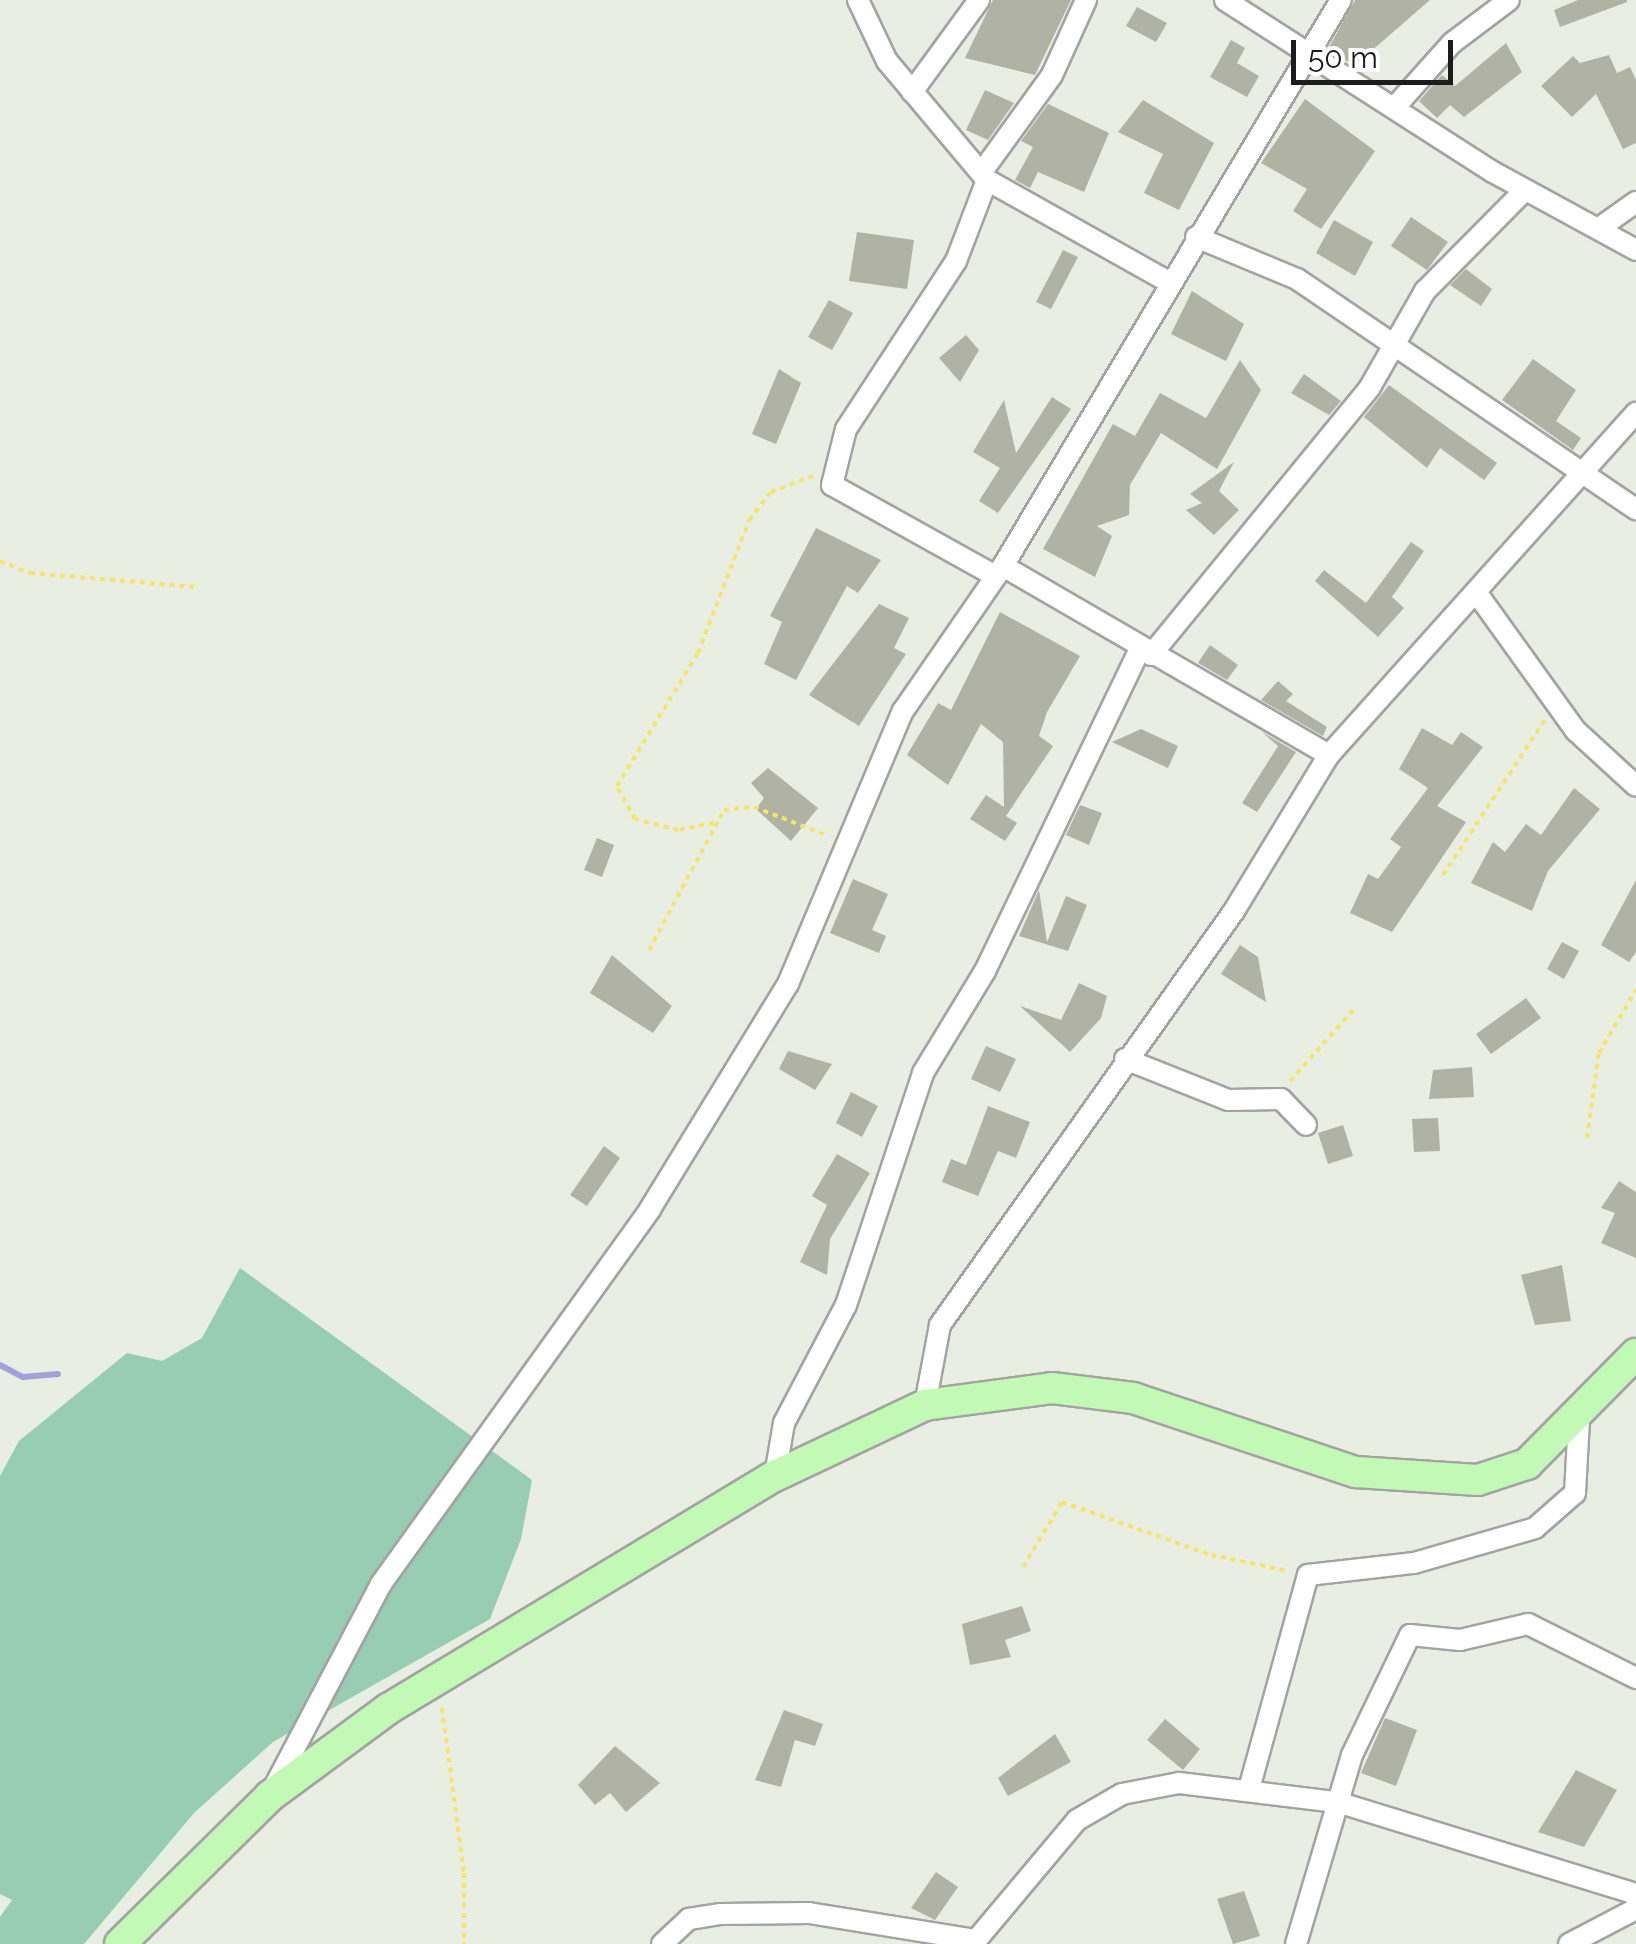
<!DOCTYPE html>
<html>
<head>
<meta charset="utf-8">
<style>
	body { margin:0 }
	#map { position:relative; width:1636px; height:1944px; overflow:hidden; background:#e8eee2; font-family:Raleway,sans-serif }
	div>[style] { position:absolute }
	[style*='--x'] { left:calc(var(--x)*1px); top:calc(var(--y)*1px); width:calc(var(--w)*1px); rotate:calc(var(--a)*1deg) }
	.forest>* { inset:0; background:#97cdb0 }
	.stream>* { height:6px; margin:-3px; padding:0 3px; transform-origin:3px; border-radius:3px; background:#a2a2db }
	.building>* { inset:0; background:#b0b3a4 }
	.path>* { height:4px; margin-top:-2px; transform-origin:0; background:repeating-linear-gradient(90deg,#f8e568 0 5px,transparent 0 10px) }
	.roads { filter:drop-shadow(2px 0 #a3a3a3) drop-shadow(-2px 0 #a3a3a3) drop-shadow(0 2px #a3a3a3) drop-shadow(0 -2px #a3a3a3) }
	.street>* { height:20px; margin:-10px; padding:0 10px; transform-origin:10px; border-radius:10px; background:#fff }
	.secondary>* { height:30px; margin:-15px; padding:0 15px; transform-origin:15px; border-radius:15px; background:#c1f9b5 }
	span { translate:-50% -50%; white-space:nowrap; text-align:center; line-height:1.15; -webkit-text-stroke:10px #fff; paint-order:stroke }
	.scale { position:absolute; left:1291px; top:40px; width:162px; height:45px; box-sizing:border-box; border:5px solid #1c1c1c; border-top:0; padding-left:12px; font-size:30px; line-height:35px; white-space:nowrap; color:#1c1c1c; -webkit-text-stroke:8px #fff; paint-order:stroke }
</style>
</head>
<body>
<div id="map">
	<div class="forest">
		<i style="clip-path:polygon(240px 1268px,532px 1480px,521px 1539px,490px 1619px,273px 1742px,194px 1813px,84px 1944px,0 1944px,0 1917px,12px 1900px,0 1894px,0 1476px,19px 1441px,127px 1353px,162px 1361px,202px 1338px)"></i>
	</div>
	<div class="stream">
		<i style="--x:0;--y:1365;--w:26;--a:28"></i>
		<i style="--x:23;--y:1377;--w:35;--a:-5"></i>
	</div>
	<div class="building">
		<i style="clip-path:polygon(993px 0,1071px 0,1035px 75px,965px 58px)"></i>
		<i style="clip-path:polygon(1355px 0,1430px 0,1354px 66px,1328px 49px)"></i>
		<i style="clip-path:polygon(1578px 0,1627px 0,1627px 2px,1560px 27px,1554px 10px)"></i>
		<i style="clip-path:polygon(1137px 7px,1167px 23px,1156px 42px,1126px 26px)"></i>
		<i style="clip-path:polygon(1231px 40px,1245px 48px,1237px 63px,1259px 76px,1247px 97px,1210px 77px)"></i>
		<i style="clip-path:polygon(1506px 43px,1522px 72px,1464px 117px,1450px 105px,1437px 118px,1419px 101px,1442px 75px,1455px 86px)"></i>
		<i style="clip-path:polygon(1609px 55px,1617px 73px,1630px 67px,1636px 80px,1636px 143px,1623px 149px,1596px 94px,1572px 117px,1541px 86px,1573px 56px,1580px 63px)"></i>
		<i style="clip-path:polygon(985px 90px,1014px 103px,988px 140px,966px 130px)"></i>
		<i style="clip-path:polygon(1305px 99px,1375px 151px,1321px 229px,1293px 211px,1307px 189px,1261px 163px)"></i>
		<i style="clip-path:polygon(1143px 100px,1214px 143px,1179px 210px,1144px 193px,1163px 154px,1118px 132px)"></i>
		<i style="clip-path:polygon(1048px 104px,1109px 133px,1084px 192px,1038px 172px,1030px 188px,1015px 180px,1033px 147px,1021px 141px)"></i>
		<i style="clip-path:polygon(1411px 217px,1448px 242px,1427px 270px,1391px 246px)"></i>
		<i style="clip-path:polygon(1334px 220px,1373px 242px,1355px 276px,1316px 253px)"></i>
		<i style="clip-path:polygon(857px 232px,914px 240px,907px 289px,849px 281px)"></i>
		<i style="clip-path:polygon(1063px 250px,1078px 257px,1051px 309px,1036px 302px)"></i>
		<i style="clip-path:polygon(1466px 269px,1492px 289px,1481px 306px,1450px 285px)"></i>
		<i style="clip-path:polygon(1192px 291px,1244px 324px,1226px 361px,1171px 334px)"></i>
		<i style="clip-path:polygon(829px 300px,853px 313px,832px 350px,808px 337px)"></i>
		<i style="clip-path:polygon(966px 335px,979px 350px,960px 382px,939px 358px)"></i>
		<i style="clip-path:polygon(1533px 359px,1576px 390px,1556px 421px,1581px 438px,1573px 450px,1502px 400px)"></i>
		<i style="clip-path:polygon(1240px 360px,1261px 390px,1217px 469px,1161px 433px,1130px 485px,1129px 515px,1097px 526px,1112px 536px,1095px 577px,1043px 549px,1113px 424px,1135px 436px,1160px 393px,1206px 418px)"></i>
		<i style="clip-path:polygon(779px 369px,801px 383px,776px 444px,752px 434px)"></i>
		<i style="clip-path:polygon(1304px 374px,1341px 401px,1329px 415px,1291px 393px)"></i>
		<i style="clip-path:polygon(1389px 385px,1497px 463px,1484px 480px,1440px 448px,1427px 468px,1364px 417px)"></i>
		<i style="clip-path:polygon(1052px 397px,1071px 409px,998px 513px,979px 501px,1000px 468px,973px 452px,1004px 400px,1016px 453px)"></i>
		<i style="clip-path:polygon(1234px 462px,1219px 491px,1239px 510px,1214px 535px,1186px 510px,1202px 503px,1190px 494px)"></i>
		<i style="clip-path:polygon(816px 528px,881px 560px,858px 593px,847px 586px,796px 680px,764px 664px,782px 622px,770px 616px)"></i>
		<i style="clip-path:polygon(1411px 542px,1424px 551px,1392px 597px,1404px 608px,1378px 637px,1315px 581px,1324px 570px,1366px 603px)"></i>
		<i style="clip-path:polygon(879px 604px,909px 618px,894px 648px,906px 654px,859px 726px,809px 695px)"></i>
		<i style="clip-path:polygon(1000px 612px,1080px 656px,1047px 712px,1039px 736px,1053px 746px,1006px 816px,1017px 823px,1005px 841px,970px 819px,986px 795px,1004px 807px,1003px 742px,981px 724px,948px 785px,907px 755px,938px 703px,951px 710px)"></i>
		<i style="clip-path:polygon(1210px 645px,1238px 665px,1227px 680px,1198px 663px)"></i>
		<i style="clip-path:polygon(1278px 681px,1293px 694px,1286px 701px,1327px 727px,1323px 736px,1261px 700px)"></i>
		<i style="clip-path:polygon(1422px 728px,1452px 745px,1461px 732px,1483px 747px,1437px 806px,1466px 822px,1392px 932px,1350px 913px,1368px 874px,1378px 879px,1401px 847px,1390px 839px,1428px 788px,1399px 769px)"></i>
		<i style="clip-path:polygon(1141px 729px,1178px 746px,1168px 768px,1112px 742px)"></i>
		<i style="clip-path:polygon(1262px 732px,1296px 752px,1257px 812px,1242px 803px,1278px 746px)"></i>
		<i style="clip-path:polygon(768px 768px,818px 808px,791px 841px,756px 809px,764px 798px,751px 783px)"></i>
		<i style="clip-path:polygon(1574px 788px,1600px 809px,1548px 871px,1532px 911px,1471px 883px,1493px 842px,1505px 852px,1526px 824px,1541px 835px)"></i>
		<i style="clip-path:polygon(1080px 805px,1102px 813px,1089px 845px,1066px 835px)"></i>
		<i style="clip-path:polygon(597px 838px,614px 845px,602px 877px,584px 870px)"></i>
		<i style="clip-path:polygon(853px 879px,888px 894px,872px 930px,886px 936px,879px 953px,830px 933px)"></i>
		<i style="clip-path:polygon(1636px 880px,1636px 952px,1629px 962px,1601px 945px)"></i>
		<i style="clip-path:polygon(1039px 890px,1047px 942px,1066px 896px,1087px 905px,1068px 951px,1019px 936px)"></i>
		<i style="clip-path:polygon(1562px 942px,1579px 951px,1564px 979px,1547px 969px)"></i>
		<i style="clip-path:polygon(1240px 945px,1258px 957px,1266px 1002px,1221px 974px)"></i>
		<i style="clip-path:polygon(612px 955px,672px 1006px,653px 1033px,590px 993px)"></i>
		<i style="clip-path:polygon(1079px 983px,1107px 996px,1101px 1018px,1070px 1052px,1020px 1006px,1061px 1020px)"></i>
		<i style="clip-path:polygon(1526px 998px,1541px 1018px,1491px 1054px,1476px 1034px)"></i>
		<i style="clip-path:polygon(986px 1046px,1016px 1059px,1000px 1092px,971px 1079px)"></i>
		<i style="clip-path:polygon(788px 1051px,832px 1064px,815px 1090px,779px 1069px)"></i>
		<i style="clip-path:polygon(1472px 1067px,1474px 1097px,1429px 1099px,1433px 1070px)"></i>
		<i style="clip-path:polygon(851px 1092px,878px 1106px,862px 1137px,836px 1123px)"></i>
		<i style="clip-path:polygon(988px 1106px,1030px 1122px,1016px 1158px,998px 1151px,978px 1196px,942px 1182px,951px 1159px,966px 1165px)"></i>
		<i style="clip-path:polygon(1438px 1118px,1440px 1151px,1414px 1152px,1412px 1119px)"></i>
		<i style="clip-path:polygon(1343px 1125px,1353px 1156px,1328px 1164px,1318px 1133px)"></i>
		<i style="clip-path:polygon(604px 1146px,620px 1158px,587px 1206px,570px 1195px)"></i>
		<i style="clip-path:polygon(837px 1154px,870px 1173px,830px 1239px,827px 1275px,800px 1262px,827px 1205px,812px 1196px)"></i>
		<i style="clip-path:polygon(1619px 1181px,1636px 1192px,1636px 1258px,1601px 1243px,1615px 1213px,1601px 1208px)"></i>
		<i style="clip-path:polygon(1562px 1265px,1571px 1321px,1535px 1325px,1521px 1275px)"></i>
		<i style="clip-path:polygon(1022px 1606px,1031px 1631px,1005px 1640px,1011px 1657px,970px 1665px,962px 1624px)"></i>
		<i style="clip-path:polygon(784px 1710px,823px 1724px,815px 1746px,795px 1740px,781px 1787px,755px 1780px)"></i>
		<i style="clip-path:polygon(1385px 1718px,1417px 1730px,1396px 1786px,1361px 1773px)"></i>
		<i style="clip-path:polygon(1165px 1719px,1200px 1749px,1183px 1770px,1147px 1740px)"></i>
		<i style="clip-path:polygon(1055px 1734px,1071px 1762px,1008px 1796px,998px 1778px)"></i>
		<i style="clip-path:polygon(615px 1746px,660px 1783px,626px 1812px,610px 1793px,595px 1805px,578px 1785px)"></i>
		<i style="clip-path:polygon(1576px 1770px,1617px 1790px,1584px 1847px,1538px 1832px)"></i>
		<i style="clip-path:polygon(936px 1872px,958px 1887px,935px 1920px,911px 1908px)"></i>
		<i style="clip-path:polygon(1244px 1891px,1260px 1936px,1233px 1944px,1217px 1899px)"></i>
	</div>
	<div class="path">
		<i style="--x:0;--y:561;--w:32;--a:22"></i>
		<i style="--x:30;--y:573;--w:167;--a:4.8"></i>
		<i style="--x:714;--y:823;--w:37;--a:169"></i>
		<i style="--x:678;--y:830;--w:44;--a:-165.7"></i>
		<i style="--x:635;--y:819;--w:38;--a:-119"></i>
		<i style="--x:617;--y:786;--w:156;--a:-58.7"></i>
		<i style="--x:698;--y:653;--w:142;--a:-69"></i>
		<i style="--x:749;--y:520;--w:36;--a:-52"></i>
		<i style="--x:771;--y:492;--w:47;--a:-21.1"></i>
		<i style="--x:1443;--y:875;--w:186;--a:-56.7"></i>
		<i style="--x:649;--y:950;--w:159;--a:-61.8"></i>
		<i style="--x:724;--y:810;--w:30;--a:-6"></i>
		<i style="--x:754;--y:807;--w:77;--a:21.3"></i>
		<i style="--x:1290;--y:1081;--w:95;--a:-48.4"></i>
		<i style="--x:1587;--y:1138;--w:86;--a:-82"></i>
		<i style="--x:1599;--y:1053;--w:73;--a:-59.6"></i>
		<i style="--x:1023;--y:1567;--w:76;--a:-59"></i>
		<i style="--x:1062;--y:1502;--w:158;--a:19.6"></i>
		<i style="--x:1211;--y:1555;--w:80;--a:11.6"></i>
		<i style="--x:442;--y:1708;--w:166;--a:82.4"></i>
		<i style="--x:464;--y:1873;--w:71;--a:90"></i>
	</div>
	<div class="roads">
		<div class="street">
			<i style="--x:858;--y:0;--w:68;--a:64.6"></i>
			<i style="--x:887;--y:61;--w:155;--a:50"></i>
			<i style="--x:987;--y:180;--w:87;--a:110.9"></i>
			<i style="--x:956;--y:261;--w:201;--a:123.2"></i>
			<i style="--x:846;--y:429;--w:58;--a:104"></i>
			<i style="--x:832;--y:485;--w:185;--a:29.1"></i>
			<i style="--x:1225;--y:0;--w:318;--a:32.7"></i>
			<i style="--x:1493;--y:172;--w:163;--a:28.6"></i>
			<i style="--x:912;--y:92;--w:114;--a:-53.9"></i>
			<i style="--x:1394;--y:108;--w:87;--a:-48.3"></i>
			<i style="--x:1452;--y:43;--w:71;--a:-37"></i>
			<i style="--x:984;--y:169;--w:116;--a:-54.1"></i>
			<i style="--x:1052;--y:75;--w:82;--a:-65.6"></i>
			<i style="--x:987;--y:180;--w:209;--a:29.3"></i>
			<i style="--x:1598;--y:229;--w:47;--a:-35.4"></i>
			<i style="--x:1196;--y:237;--w:109;--a:22.6"></i>
			<i style="--x:1297;--y:279;--w:410;--a:34.2"></i>
			<i style="--x:1003;--y:566;--w:377;--a:30.1"></i>
			<i style="--x:1476;--y:592;--w:171;--a:54.3"></i>
			<i style="--x:1576;--y:731;--w:81;--a:42.5"></i>
			<i style="--x:1151;--y:655;--w:346;--a:-50.7"></i>
			<i style="--x:1370;--y:387;--w:111;--a:-60.2"></i>
			<i style="--x:1425;--y:291;--w:142;--a:-45.3"></i>
			<i style="--x:1125;--y:1059;--w:111;--a:21.7"></i>
			<i style="--x:1228;--y:1100;--w:53;--a:-1.1"></i>
			<i style="--x:1281;--y:1099;--w:36;--a:46"></i>
			<i style="--x:925;--y:1405;--w:81;--a:-79.4"></i>
			<i style="--x:940;--y:1325;--w:508;--a:-54.62"></i>
			<i style="--x:1234;--y:911;--w:183;--a:-58.7"></i>
			<i style="--x:1329;--y:755;--w:460;--a:-48.1"></i>
			<i style="--x:775;--y:1476;--w:54;--a:-80.4"></i>
			<i style="--x:784;--y:1423;--w:133;--a:-62.3"></i>
			<i style="--x:846;--y:1305;--w:244;--a:-71.6"></i>
			<i style="--x:923;--y:1073;--w:119;--a:-58.7"></i>
			<i style="--x:985;--y:971;--w:355;--a:-64.3"></i>
			<i style="--x:273;--y:1789;--w:232;--a:-62.2"></i>
			<i style="--x:381;--y:1584;--w:462;--a:-54.3"></i>
			<i style="--x:650;--y:1209;--w:264;--a:-58.5"></i>
			<i style="--x:788;--y:984;--w:296;--a:-67.2"></i>
			<i style="--x:903;--y:711;--w:176;--a:-55.4"></i>
			<i style="--x:1003;--y:566;--w:659;--a:-59.16"></i>
			<i style="--x:1249;--y:1789;--w:222;--a:-74.6"></i>
			<i style="--x:1308;--y:1575;--w:107;--a:-6.5"></i>
			<i style="--x:1414;--y:1563;--w:126;--a:-16.1"></i>
			<i style="--x:1535;--y:1528;--w:53;--a:-41.2"></i>
			<i style="--x:1575;--y:1493;--w:73;--a:-86.9"></i>
			<i style="--x:662;--y:1944;--w:37;--a:-43"></i>
			<i style="--x:689;--y:1919;--w:32;--a:-9"></i>
			<i style="--x:721;--y:1914;--w:88;--a:-0.7"></i>
			<i style="--x:809;--y:1913;--w:168;--a:9.2"></i>
			<i style="--x:973;--y:1944;--w:162;--a:-50"></i>
			<i style="--x:1077;--y:1820;--w:52;--a:-30"></i>
			<i style="--x:1122;--y:1794;--w:58;--a:-10.9"></i>
			<i style="--x:1179;--y:1783;--w:159;--a:6.9"></i>
			<i style="--x:1337;--y:1802;--w:313;--a:17.1"></i>
			<i style="--x:1296;--y:1944;--w:197;--a:-73.5"></i>
			<i style="--x:1352;--y:1755;--w:133;--a:-64.2"></i>
			<i style="--x:1410;--y:1635;--w:50;--a:5.7"></i>
			<i style="--x:1460;--y:1640;--w:70;--a:-13.2"></i>
			<i style="--x:1528;--y:1624;--w:121;--a:26.6"></i>
			<i style="--x:1569;--y:1944;--w:76;--a:-27.6"></i>
		</div>
		<div class="secondary">
			<i style="--x:120;--y:1944;--w:211;--a:-44.6"></i>
			<i style="--x:270;--y:1796;--w:147;--a:-36.4"></i>
			<i style="--x:388;--y:1709;--w:452;--a:-31.1"></i>
			<i style="--x:775;--y:1476;--w:166;--a:-25.3"></i>
			<i style="--x:925;--y:1405;--w:128;--a:-7.6"></i>
			<i style="--x:1052;--y:1388;--w:82;--a:7"></i>
			<i style="--x:1133;--y:1398;--w:235;--a:18.4"></i>
			<i style="--x:1356;--y:1472;--w:122;--a:3.8"></i>
			<i style="--x:1478;--y:1480;--w:52;--a:-18.1"></i>
			<i style="--x:1527;--y:1464;--w:155;--a:-45.3"></i>
		</div>
	</div>
	<div class="scale">50 m</div>
</div>
</body>
</html>
